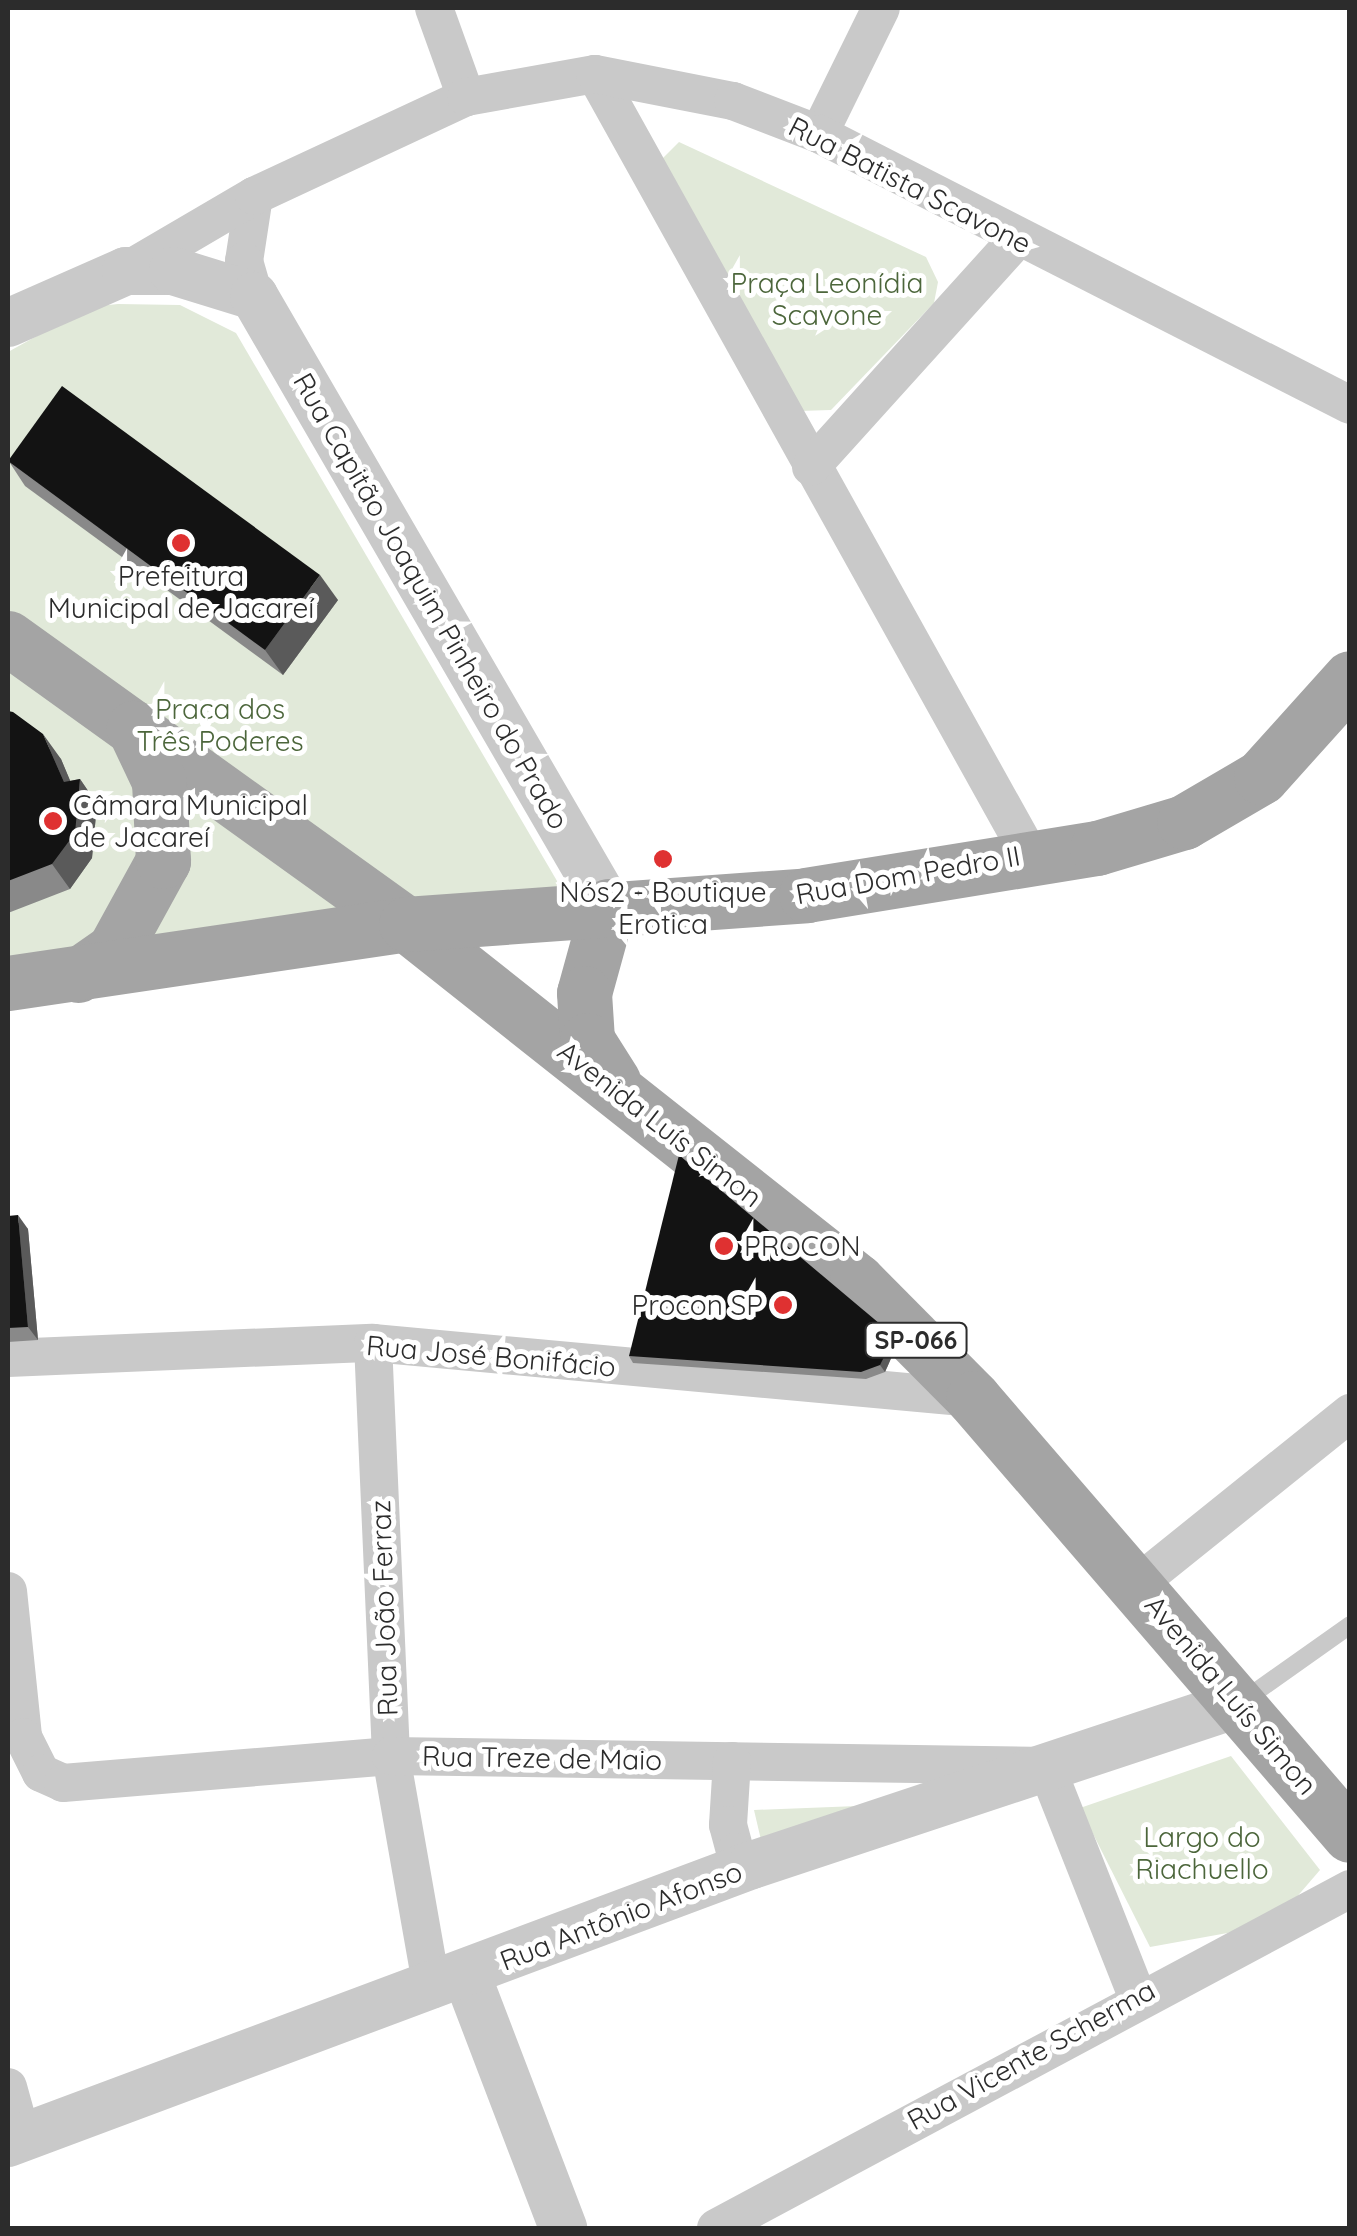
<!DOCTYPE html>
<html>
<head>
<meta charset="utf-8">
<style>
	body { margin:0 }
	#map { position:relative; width:1357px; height:2236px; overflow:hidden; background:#fff; font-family:Quicksand,sans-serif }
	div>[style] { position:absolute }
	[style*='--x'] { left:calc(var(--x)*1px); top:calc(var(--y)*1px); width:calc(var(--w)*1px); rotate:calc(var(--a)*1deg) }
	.green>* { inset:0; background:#e1e9d9 }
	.service>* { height:18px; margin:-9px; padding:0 9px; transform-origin:9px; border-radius:9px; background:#c9c9c9 }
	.minor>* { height:38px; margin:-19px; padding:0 19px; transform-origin:19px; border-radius:19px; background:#c9c9c9 }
	.tertiary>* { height:48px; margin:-24px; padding:0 24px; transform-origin:24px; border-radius:24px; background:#c9c9c9 }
	.primary>* { height:55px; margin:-27.5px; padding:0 27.5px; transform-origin:27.5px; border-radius:27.5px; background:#a4a4a4 }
	.wall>* { inset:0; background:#898989 }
	.shaded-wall>* { inset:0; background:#5a5a5a }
	.building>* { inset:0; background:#131313 }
	.dots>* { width:28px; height:28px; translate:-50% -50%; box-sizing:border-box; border:5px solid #fff; border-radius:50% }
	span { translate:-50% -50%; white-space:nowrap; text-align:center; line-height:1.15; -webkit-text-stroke:10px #fff; paint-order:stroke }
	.shield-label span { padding:2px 8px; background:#fff; border:2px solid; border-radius:8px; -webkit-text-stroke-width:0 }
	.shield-label { font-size:25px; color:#2c2c2c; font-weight:700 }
	.street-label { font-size:28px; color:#2c2c2c }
	.park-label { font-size:28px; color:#4c663b }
	.poi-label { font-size:28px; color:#2c2c2c }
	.left { translate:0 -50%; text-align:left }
	.right { translate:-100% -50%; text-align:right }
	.frame { position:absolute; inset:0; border:10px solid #2c2c2c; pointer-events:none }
</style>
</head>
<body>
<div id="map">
	<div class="green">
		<i style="clip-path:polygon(679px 142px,926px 257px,938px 282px,934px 303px,831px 410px,799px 411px,659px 162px)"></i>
		<i style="clip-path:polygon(118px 304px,180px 305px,236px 333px,567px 898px,8px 970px,8px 352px,89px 307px)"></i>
		<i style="clip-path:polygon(1231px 1756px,1320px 1870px,1289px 1906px,1233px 1932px,1150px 1947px,1080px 1808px)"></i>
		<i style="clip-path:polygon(883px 1805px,761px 1840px,754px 1810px)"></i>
	</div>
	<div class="service">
		<i style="--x:1240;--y:1703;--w:135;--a:-35.3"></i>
	</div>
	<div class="minor">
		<i style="--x:434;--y:8;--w:95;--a:70.2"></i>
		<i style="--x:595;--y:74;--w:893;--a:60.91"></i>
		<i style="--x:819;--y:134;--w:140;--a:-63.8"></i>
		<i style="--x:254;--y:196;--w:66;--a:98.7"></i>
		<i style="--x:244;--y:261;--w:36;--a:74"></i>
		<i style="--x:126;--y:271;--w:148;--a:-30.4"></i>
		<i style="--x:254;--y:196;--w:234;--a:-25"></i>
		<i style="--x:466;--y:97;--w:131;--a:-10.1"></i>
		<i style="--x:595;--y:74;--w:141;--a:11.1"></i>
		<i style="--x:733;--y:101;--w:92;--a:21"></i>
		<i style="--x:819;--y:134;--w:596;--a:27.04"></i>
		<i style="--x:811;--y:467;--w:307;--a:-47.9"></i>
		<i style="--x:373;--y:1343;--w:413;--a:87.5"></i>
		<i style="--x:391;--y:1756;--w:237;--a:80"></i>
		<i style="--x:8;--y:1358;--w:365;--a:-2.4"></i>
		<i style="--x:373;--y:1343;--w:603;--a:5.24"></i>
		<i style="--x:1136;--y:1585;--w:275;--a:-38.8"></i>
		<i style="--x:8;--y:1591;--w:147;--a:84.1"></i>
		<i style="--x:23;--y:1737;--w:40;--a:63.4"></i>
		<i style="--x:41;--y:1773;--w:24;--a:24"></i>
		<i style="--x:63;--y:1783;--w:329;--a:-4.7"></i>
		<i style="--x:391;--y:1756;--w:655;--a:0.87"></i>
		<i style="--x:1046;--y:1766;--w:247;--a:68.4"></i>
		<i style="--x:732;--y:1761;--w:64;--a:93.6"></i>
		<i style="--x:728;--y:1825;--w:28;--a:75"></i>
		<i style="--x:735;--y:1852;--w:21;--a:37"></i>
		<i style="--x:8;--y:2087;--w:53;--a:74.6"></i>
		<i style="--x:716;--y:2228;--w:719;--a:-28.13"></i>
	</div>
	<div class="tertiary">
		<i style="--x:8;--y:323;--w:129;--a:-23.8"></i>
		<i style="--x:126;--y:271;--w:47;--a:0"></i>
		<i style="--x:173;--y:271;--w:85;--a:17.2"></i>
		<i style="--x:254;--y:296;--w:705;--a:59.87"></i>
		<i style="--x:467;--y:1976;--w:270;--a:69.1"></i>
		<i style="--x:8;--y:2143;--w:794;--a:-20.49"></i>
		<i style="--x:752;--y:1865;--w:514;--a:-18.36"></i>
	</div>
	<div class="primary">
		<i style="--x:8;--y:638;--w:490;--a:35.7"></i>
		<i style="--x:406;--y:924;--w:575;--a:38.36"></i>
		<i style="--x:857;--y:1281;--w:165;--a:45.2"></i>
		<i style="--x:973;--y:1398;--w:577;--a:49.22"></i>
		<i style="--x:608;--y:906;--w:90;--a:105.4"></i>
		<i style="--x:584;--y:993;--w:47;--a:86.3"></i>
		<i style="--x:587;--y:1040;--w:49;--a:57.6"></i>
		<i style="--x:78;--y:975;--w:44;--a:-34.8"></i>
		<i style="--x:114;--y:950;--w:102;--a:-61.2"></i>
		<i style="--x:163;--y:861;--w:80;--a:-92.9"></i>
		<i style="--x:159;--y:781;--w:59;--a:-115.3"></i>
		<i style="--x:8;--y:983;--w:402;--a:-8.4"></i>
		<i style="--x:406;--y:924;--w:401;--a:-4.1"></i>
		<i style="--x:806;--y:895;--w:295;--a:-9.2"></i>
		<i style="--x:1097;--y:848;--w:91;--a:-16.6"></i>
		<i style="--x:1184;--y:822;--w:89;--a:-30.3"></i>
		<i style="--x:1261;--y:777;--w:133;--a:-48"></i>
	</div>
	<div class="wall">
		<i style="clip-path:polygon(8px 460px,338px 600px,283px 675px,25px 486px)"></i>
		<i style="clip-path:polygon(8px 711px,61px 759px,70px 781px,80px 779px,97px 804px,92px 858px,70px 889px,8px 913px)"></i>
		<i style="clip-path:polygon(8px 1216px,28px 1229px,38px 1340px,8px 1342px)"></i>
		<i style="clip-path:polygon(884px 1331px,893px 1354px,885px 1372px,866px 1379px,633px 1363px,629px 1356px)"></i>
	</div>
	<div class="shaded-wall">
		<i style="clip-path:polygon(320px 575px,338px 600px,283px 675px,265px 650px)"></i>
		<i style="clip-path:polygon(43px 734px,61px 759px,78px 799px,80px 779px,97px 804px,92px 858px,70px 889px,52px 864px,64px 782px)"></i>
		<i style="clip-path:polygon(18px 1215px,28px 1229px,38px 1340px,28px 1327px)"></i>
		<i style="clip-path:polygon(880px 1324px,884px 1331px,893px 1354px,885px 1372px,880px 1365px)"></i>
	</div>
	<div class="building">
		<i style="clip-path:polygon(62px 386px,320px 575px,265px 650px,8px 461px)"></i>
		<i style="clip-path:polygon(8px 711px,13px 712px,43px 734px,64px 782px,80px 779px,75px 833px,52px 864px,8px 881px)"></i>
		<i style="clip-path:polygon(679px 1155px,880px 1324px,889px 1347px,880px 1365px,861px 1372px,629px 1356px)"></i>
		<i style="clip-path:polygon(18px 1215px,28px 1327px,8px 1328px,8px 1216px)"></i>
	</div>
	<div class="dots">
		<i style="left:181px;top:543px;background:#df3131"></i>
		<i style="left:53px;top:821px;background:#df3131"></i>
		<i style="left:663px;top:859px;background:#df3131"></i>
		<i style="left:724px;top:1246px;background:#df3131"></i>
		<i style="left:783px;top:1305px;background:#df3131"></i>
	</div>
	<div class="shield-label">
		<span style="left:916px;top:1340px">SP-066</span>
	</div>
	<div class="street-label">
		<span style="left:910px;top:185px;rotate:27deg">Rua Batista Scavone</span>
		<span style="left:431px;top:601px;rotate:60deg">Rua Capitão Joaquim Pinheiro do Prado</span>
		<span style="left:908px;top:875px;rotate:-10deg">Rua Dom Pedro II</span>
		<span style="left:660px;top:1124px;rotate:38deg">Avenida Luís Simon</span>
		<span style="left:491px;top:1356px;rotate:5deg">Rua José Bonifácio</span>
		<span style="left:384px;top:1608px;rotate:-92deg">Rua João Ferraz</span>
		<span style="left:1231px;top:1695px;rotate:50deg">Avenida Luís Simon</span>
		<span style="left:542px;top:1758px;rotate:1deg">Rua Treze de Maio</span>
		<span style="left:621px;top:1916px;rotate:-21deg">Rua Antônio Afonso</span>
		<span style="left:1031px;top:2055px;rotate:-29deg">Rua Vicente Scherma</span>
	</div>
	<div class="park-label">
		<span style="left:827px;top:299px">Praça Leonídia<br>Scavone</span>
		<span style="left:220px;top:725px">Praça dos<br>Três Poderes</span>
		<span style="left:1202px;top:1853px">Largo do<br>Riachuello</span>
	</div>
	<div class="poi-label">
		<span style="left:181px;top:592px">Prefeitura<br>Municipal de Jacareí</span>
		<span class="left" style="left:73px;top:821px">Câmara Municipal<br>de Jacareí</span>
		<span style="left:663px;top:908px">Nós2 - Boutique<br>Erotica</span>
		<span class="left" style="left:744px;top:1246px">PROCON</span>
		<span class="right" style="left:763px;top:1305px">Procon SP</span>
	</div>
	<div class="frame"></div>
</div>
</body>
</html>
